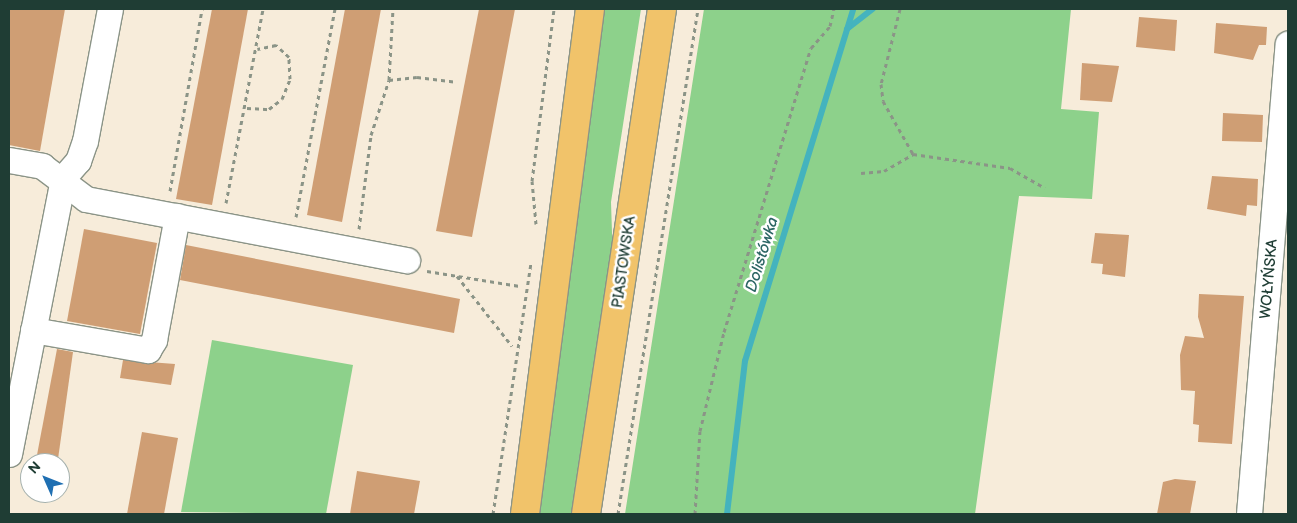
<!DOCTYPE html>
<html>
<head>
<meta charset="utf-8">
<style>
	body { margin:0 }
	#map { position:relative; width:1297px; height:523px; overflow:hidden; background:#f7ecda; font-family:"Balsamiq Sans",sans-serif }
	div>[style] { position:absolute }
	[style*='--x'] { left:calc(var(--x)*1px); top:calc(var(--y)*1px); width:calc(var(--w)*1px); rotate:calc(var(--a)*1deg) }
	.green>* { inset:0; background:#8dd18b }
	.stream>* { height:6px; margin:-3px; padding:0 3px; transform-origin:3px; border-radius:3px; background:#44b3be }
	.building>* { inset:0; background:#cf9e74 }
	.path>* { height:3px; margin-top:-1.5px; transform-origin:0; background:repeating-linear-gradient(90deg,#8b9487 0 4px,transparent 0 8px) }
	.roads { filter:drop-shadow(1px 0 #8b9487) drop-shadow(-1px 0 #8b9487) drop-shadow(0 1px #8b9487) drop-shadow(0 -1px #8b9487) }
	.minor>* { height:25px; margin:-12.5px; padding:0 12.5px; transform-origin:12.5px; border-radius:12.5px; background:#fff }
	.major>* { height:28px; margin:-14px; padding:0 14px; transform-origin:14px; border-radius:14px; background:#f1c36a }
	span { translate:-50% -50%; white-space:nowrap; text-align:center; line-height:1.15; -webkit-text-stroke:5px #fff; paint-order:stroke }
	.street-label { font-size:15px; color:#1f3d34 }
	.water-label { font-size:16px; color:#2c6664; font-style:italic }
	.frame { position:absolute; inset:0; border:10px solid #1f3d34; pointer-events:none }
	.north { position:absolute; left:20px; top:453px; width:50px; height:50px; box-sizing:border-box; background:#fff; border:1px solid #a5b1ae; border-radius:50%; rotate:314deg; font-size:14px; font-weight:700; line-height:20px; text-align:center; color:#1f3d34 }
	.north::after { content:''; display:block; margin:auto; width:18px; height:22px; background:#1f6fb2; clip-path:polygon(50% 0,100% 100%,50% 72%,0 100%) }
</style>
</head>
<body>
<div id="map">
	<div class="green">
		<i style="clip-path:polygon(604px 9px,641px 9px,611px 202px,613px 263px,572px 514px,538px 514px)"></i>
		<i style="clip-path:polygon(704px 9px,1071px 9px,1061px 109px,1099px 112px,1092px 199px,1019px 196px,975px 514px,625px 514px)"></i>
		<i style="clip-path:polygon(212px 340px,353px 365px,326px 514px,181px 512px)"></i>
	</div>
	<div class="stream">
		<i style="--x:847;--y:29;--w:33;--a:-38"></i>
		<i style="--x:727;--y:514;--w:154;--a:-83.3"></i>
		<i style="--x:745;--y:361;--w:368;--a:-72.9"></i>
	</div>
	<div class="building">
		<i style="clip-path:polygon(9px 9px,65px 9px,40px 151px,9px 145px)"></i>
		<i style="clip-path:polygon(212px 9px,248px 9px,212px 205px,176px 199px)"></i>
		<i style="clip-path:polygon(345px 9px,381px 9px,342px 222px,307px 215px)"></i>
		<i style="clip-path:polygon(479px 9px,515px 9px,472px 237px,436px 231px)"></i>
		<i style="clip-path:polygon(1139px 17px,1177px 20px,1175px 51px,1136px 47px)"></i>
		<i style="clip-path:polygon(1216px 23px,1267px 27px,1266px 45px,1259px 45px,1253px 60px,1214px 53px)"></i>
		<i style="clip-path:polygon(1082px 63px,1119px 66px,1112px 102px,1080px 100px)"></i>
		<i style="clip-path:polygon(1223px 113px,1263px 115px,1262px 142px,1222px 141px)"></i>
		<i style="clip-path:polygon(1212px 176px,1258px 179px,1257px 206px,1247px 205px,1246px 216px,1207px 209px)"></i>
		<i style="clip-path:polygon(84px 229px,157px 243px,140px 334px,67px 321px)"></i>
		<i style="clip-path:polygon(1095px 233px,1129px 235px,1125px 277px,1102px 274px,1103px 264px,1091px 263px)"></i>
		<i style="clip-path:polygon(186px 245px,460px 299px,454px 333px,180px 280px)"></i>
		<i style="clip-path:polygon(1199px 294px,1244px 296px,1232px 444px,1198px 442px,1199px 425px,1193px 424px,1195px 391px,1181px 390px,1180px 355px,1185px 336px,1204px 338px,1198px 317px)"></i>
		<i style="clip-path:polygon(57px 349px,73px 352px,58px 459px,37px 455px)"></i>
		<i style="clip-path:polygon(123px 360px,175px 364px,171px 385px,120px 378px)"></i>
		<i style="clip-path:polygon(142px 432px,178px 438px,164px 514px,127px 514px)"></i>
		<i style="clip-path:polygon(357px 471px,420px 481px,414px 514px,350px 514px)"></i>
		<i style="clip-path:polygon(1175px 479px,1196px 481px,1190px 514px,1157px 514px,1163px 482px)"></i>
	</div>
	<div class="path">
		<i style="--x:900;--y:9;--w:77;--a:104.2"></i>
		<i style="--x:881;--y:84;--w:17;--a:83"></i>
		<i style="--x:883;--y:101;--w:61;--a:60.5"></i>
		<i style="--x:913;--y:154;--w:98;--a:8.2"></i>
		<i style="--x:1010;--y:168;--w:40;--a:29.7"></i>
		<i style="--x:389;--y:80;--w:71;--a:-86.8"></i>
		<i style="--x:247;--y:108;--w:22;--a:3"></i>
		<i style="--x:269;--y:109;--w:16;--a:-38"></i>
		<i style="--x:282;--y:99;--w:22;--a:-68"></i>
		<i style="--x:290;--y:79;--w:22;--a:-93"></i>
		<i style="--x:289;--y:57;--w:18;--a:-137"></i>
		<i style="--x:276;--y:45;--w:19;--a:168"></i>
		<i style="--x:861;--y:173;--w:23;--a:-5"></i>
		<i style="--x:884;--y:171;--w:34;--a:-30"></i>
		<i style="--x:170;--y:191;--w:185;--a:-80"></i>
		<i style="--x:226;--y:203;--w:197;--a:-79.2"></i>
		<i style="--x:296;--y:217;--w:212;--a:-79.4"></i>
		<i style="--x:536;--y:224;--w:43;--a:-95.3"></i>
		<i style="--x:532;--y:181;--w:173;--a:-82.7"></i>
		<i style="--x:359;--y:229;--w:95;--a:-82.7"></i>
		<i style="--x:371;--y:135;--w:58;--a:-71.9"></i>
		<i style="--x:389;--y:80;--w:28;--a:-6"></i>
		<i style="--x:417;--y:77;--w:39;--a:7"></i>
		<i style="--x:427;--y:271;--w:94;--a:9.2"></i>
		<i style="--x:457;--y:276;--w:89;--a:51.8"></i>
		<i style="--x:493;--y:514;--w:255;--a:-81.4"></i>
		<i style="--x:618;--y:514;--w:511;--a:-81"></i>
		<i style="--x:695;--y:514;--w:83;--a:-86.6"></i>
		<i style="--x:700;--y:431;--w:102;--a:-76.4"></i>
		<i style="--x:724;--y:332;--w:297;--a:-73"></i>
		<i style="--x:811;--y:48;--w:29;--a:-49"></i>
		<i style="--x:830;--y:26;--w:17;--a:-77"></i>
	</div>
	<div class="roads">
		<div class="minor">
			<i style="--x:9;--y:160;--w:34;--a:10"></i>
			<i style="--x:42;--y:166;--w:55;--a:36.9"></i>
			<i style="--x:86;--y:199;--w:327;--a:10.8"></i>
			<i style="--x:33;--y:330;--w:117;--a:9.9"></i>
			<i style="--x:148;--y:350;--w:12;--a:-59"></i>
			<i style="--x:154;--y:340;--w:126;--a:-79.5"></i>
			<i style="--x:9;--y:454;--w:281;--a:-78.9"></i>
			<i style="--x:63;--y:178;--w:23;--a:-49"></i>
			<i style="--x:78;--y:161;--w:21;--a:-71"></i>
			<i style="--x:85;--y:141;--w:134;--a:-79.3"></i>
			<i style="--x:1249;--y:514;--w:472;--a:-85.3"></i>
		</div>
		<div class="major">
			<i style="--x:525;--y:514;--w:509;--a:-82.67"></i>
			<i style="--x:586;--y:514;--w:511;--a:-81.44"></i>
		</div>
	</div>
	<div class="street-label">
		<span style="left:624px;top:262px;rotate:-82deg">PIASTOWSKA</span>
		<span style="left:1269px;top:279px;rotate:-85deg">WOŁYŃSKA</span>
	</div>
	<div class="water-label">
		<span style="left:763px;top:255px;rotate:-73deg">Dolistówka</span>
	</div>
	<div class="frame"></div>
	<div class="north">N</div>
</div>
</body>
</html>
